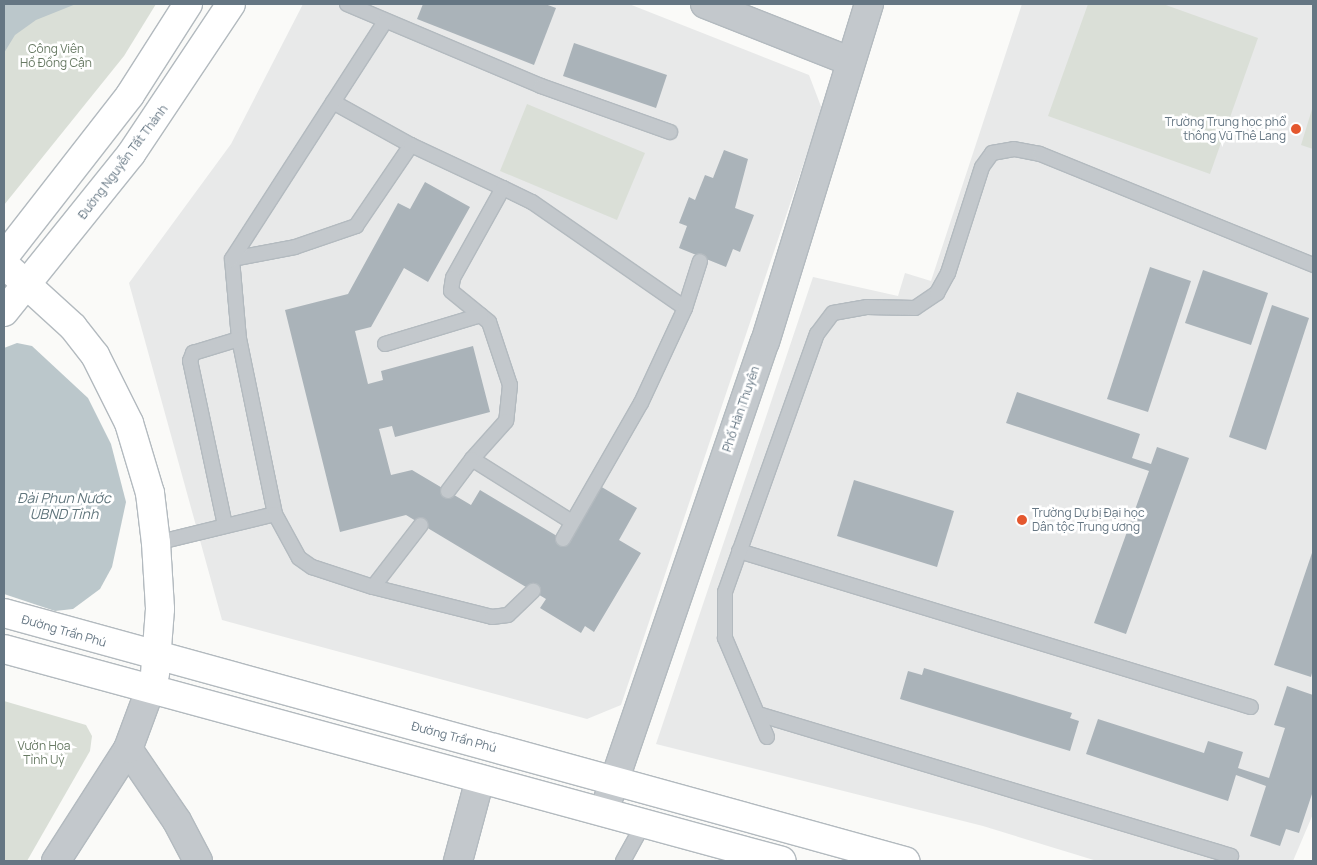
<!DOCTYPE html>
<html>
<head>
<meta charset="utf-8">
<style>
	body { margin:0 }
	#map { position:relative; width:1317px; height:865px; overflow:hidden; background:#fafaf8; font-family:Manrope,sans-serif }
	div>[style] { position:absolute }
	[style*='--x'] { left:calc(var(--x)*1px); top:calc(var(--y)*1px); width:calc(var(--w)*1px); rotate:calc(var(--a)*1deg) }
	.built>* { inset:0; background:#e8e9e9 }
	.green>* { inset:0; background:#dadfd7 }
	.water>* { inset:0; background:#bbc7cb }
	.building>* { inset:0; background:#aab3b9 }
	.roads { filter:drop-shadow(1px 0 #b3babf) drop-shadow(-1px 0 #b3babf) drop-shadow(0 1px #b3babf) drop-shadow(0 -1px #b3babf) }
	.lane>* { height:14px; margin:-7px; padding:0 7px; transform-origin:7px; border-radius:7px; background:#c3c8cc }
	.street>* { height:28px; margin:-14px; padding:0 14px; transform-origin:14px; border-radius:14px; background:#c3c8cc }
	.secondary>* { height:28px; margin:-14px; padding:0 14px; transform-origin:14px; border-radius:14px; background:#fff }
	.primary>* { height:28px; margin:-14px; padding:0 14px; transform-origin:14px; border-radius:14px; background:#fff }
	.dots>* { width:14px; height:14px; translate:-50% -50%; box-sizing:border-box; border:2px solid #fff; border-radius:50% }
	span { translate:-50% -50%; white-space:nowrap; text-align:center; line-height:1.15; -webkit-text-stroke:5px #fff; paint-order:stroke }
	.park-label { font-size:12px; color:#687a64 }
	.poi-label { font-size:12px; color:#657683 }
	.right { translate:-100% -50%; text-align:right }
	.left { translate:0 -50%; text-align:left }
	.street-label { font-size:12px; color:#657683 }
	.water-label { font-size:14px; color:#60757c; font-style:italic }
	.frame { position:absolute; inset:0; border:5px solid #657683; pointer-events:none }
</style>
</head>
<body>
<div id="map">
	<div class="built">
		<i style="clip-path:polygon(303px 4px,629px 4px,809px 75px,822px 109px,621px 705px,587px 719px,222px 620px,129px 283px,231px 144px)"></i>
		<i style="clip-path:polygon(1022px 4px,1313px 4px,1313px 814px,1293px 861px,1097px 861px,983px 826px,656px 744px,813px 277px,898px 296px,905px 273px,931px 281px)"></i>
	</div>
	<div class="green">
		<i style="clip-path:polygon(4px 4px,156px 4px,124px 56px,4px 205px)"></i>
		<i style="clip-path:polygon(1088px 4px,1163px 4px,1258px 38px,1210px 174px,1048px 116px)"></i>
		<i style="clip-path:polygon(527px 104px,645px 153px,617px 220px,500px 171px)"></i>
		<i style="clip-path:polygon(1313px 106px,1313px 149px,1301px 145px)"></i>
		<i style="clip-path:polygon(4px 701px,86px 725px,92px 736px,90px 751px,27px 861px,4px 861px)"></i>
	</div>
	<div class="water">
		<i style="clip-path:polygon(4px 4px,76px 4px,36px 20px,15px 35px,4px 53px)"></i>
		<i style="clip-path:polygon(17px 343px,32px 346px,88px 398px,111px 444px,126px 502px,112px 567px,100px 589px,73px 609px,55px 611px,4px 594px,4px 348px)"></i>
	</div>
	<div class="building">
		<i style="clip-path:polygon(423px 4px,545px 4px,556px 8px,534px 65px,417px 19px)"></i>
		<i style="clip-path:polygon(574px 43px,667px 75px,656px 108px,563px 76px)"></i>
		<i style="clip-path:polygon(724px 150px,748px 159px,735px 208px,754px 215px,740px 252px,733px 249px,726px 267px,679px 248px,687px 226px,679px 223px,689px 197px,695px 200px,705px 175px,713px 178px)"></i>
		<i style="clip-path:polygon(425px 182px,470px 207px,428px 282px,404px 268px,371px 327px,355px 331px,368px 384px,383px 380px,381px 371px,473px 346px,490px 412px,395px 437px,392px 426px,379px 429px,391px 475px,412px 470px,471px 505px,480px 490px,567px 542px,600px 486px,637px 508px,619px 540px,641px 553px,594px 632px,585px 626px,581px 633px,540px 608px,546px 599px,406px 515px,340px 532px,285px 310px,348px 294px,398px 203px,410px 209px)"></i>
		<i style="clip-path:polygon(1150px 267px,1191px 281px,1148px 412px,1107px 399px)"></i>
		<i style="clip-path:polygon(1203px 270px,1268px 293px,1251px 345px,1185px 323px)"></i>
		<i style="clip-path:polygon(1272px 305px,1309px 318px,1266px 450px,1229px 437px)"></i>
		<i style="clip-path:polygon(1017px 392px,1140px 434px,1132px 458px,1151px 464px,1157px 447px,1189px 458px,1126px 634px,1094px 623px,1149px 471px,1006px 423px)"></i>
		<i style="clip-path:polygon(854px 480px,954px 511px,937px 567px,837px 536px)"></i>
		<i style="clip-path:polygon(1313px 550px,1313px 669px,1311px 677px,1274px 665px)"></i>
		<i style="clip-path:polygon(924px 668px,1072px 713px,1070px 718px,1079px 721px,1070px 751px,900px 699px,908px 671px,922px 675px)"></i>
		<i style="clip-path:polygon(1287px 686px,1313px 695px,1313px 791px,1299px 833px,1286px 829px,1280px 846px,1250px 836px,1266px 786px,1236px 775px,1228px 801px,1086px 754px,1098px 719px,1204px 753px,1208px 741px,1243px 752px,1238px 768px,1269px 778px,1285px 728px,1274px 725px)"></i>
	</div>
	<div class="roads">
		<div class="lane">
			<i style="--x:347;--y:4;--w:211;--a:22.9"></i>
			<i style="--x:541;--y:86;--w:137;--a:19.6"></i>
			<i style="--x:333;--y:102;--w:89;--a:28.9"></i>
			<i style="--x:503;--y:188;--w:32;--a:26"></i>
			<i style="--x:532;--y:202;--w:186;--a:34.7"></i>
			<i style="--x:232;--y:259;--w:64;--a:-10.8"></i>
			<i style="--x:295;--y:247;--w:65;--a:-19"></i>
			<i style="--x:356;--y:226;--w:98;--a:-55.8"></i>
			<i style="--x:411;--y:145;--w:102;--a:25.1"></i>
			<i style="--x:503;--y:188;--w:103;--a:119.1"></i>
			<i style="--x:453;--y:278;--w:13;--a:99"></i>
			<i style="--x:451;--y:291;--w:49;--a:39.2"></i>
			<i style="--x:489;--y:322;--w:66;--a:71.6"></i>
			<i style="--x:510;--y:385;--w:36;--a:96"></i>
			<i style="--x:506;--y:421;--w:51;--a:131.8"></i>
			<i style="--x:472;--y:459;--w:118;--a:32.2"></i>
			<i style="--x:385;--y:344;--w:100;--a:-16.8"></i>
			<i style="--x:448;--y:491;--w:40;--a:-53"></i>
			<i style="--x:275;--y:514;--w:179;--a:-101.6"></i>
			<i style="--x:239;--y:339;--w:80;--a:-95"></i>
			<i style="--x:232;--y:259;--w:282;--a:-57.2"></i>
			<i style="--x:225;--y:525;--w:168;--a:-102"></i>
			<i style="--x:190;--y:361;--w:9;--a:-69"></i>
			<i style="--x:193;--y:353;--w:48;--a:-16.9"></i>
			<i style="--x:563;--y:539;--w:157;--a:-60.2"></i>
			<i style="--x:641;--y:403;--w:105;--a:-65.1"></i>
			<i style="--x:685;--y:308;--w:49;--a:-72.3"></i>
			<i style="--x:156;--y:543;--w:122;--a:-13.7"></i>
			<i style="--x:275;--y:514;--w:50;--a:61.4"></i>
			<i style="--x:299;--y:558;--w:16;--a:35"></i>
			<i style="--x:312;--y:567;--w:64;--a:18.2"></i>
			<i style="--x:373;--y:587;--w:123;--a:14.1"></i>
			<i style="--x:492;--y:617;--w:16;--a:-7"></i>
			<i style="--x:508;--y:615;--w:35;--a:-44"></i>
			<i style="--x:739;--y:551;--w:535;--a:16.95"></i>
			<i style="--x:373;--y:587;--w:78;--a:-52.3"></i>
			<i style="--x:758;--y:714;--w:494;--a:16.7"></i>
			<i style="--x:767;--y:737;--w:108;--a:-113"></i>
			<i style="--x:725;--y:638;--w:46;--a:-90"></i>
			<i style="--x:725;--y:592;--w:274;--a:-70.4"></i>
			<i style="--x:817;--y:334;--w:26;--a:-53"></i>
			<i style="--x:833;--y:313;--w:35;--a:-10"></i>
			<i style="--x:867;--y:307;--w:48;--a:1.2"></i>
			<i style="--x:915;--y:308;--w:27;--a:-34"></i>
			<i style="--x:937;--y:293;--w:23;--a:-61"></i>
			<i style="--x:948;--y:273;--w:111;--a:-72.2"></i>
			<i style="--x:982;--y:167;--w:17;--a:-54"></i>
			<i style="--x:992;--y:153;--w:22;--a:-10"></i>
			<i style="--x:1014;--y:149;--w:26;--a:11"></i>
			<i style="--x:1040;--y:154;--w:295;--a:22.1"></i>
			<i style="--x:623;--y:861;--w:43;--a:-61.1"></i>
		</div>
		<div class="street">
			<i style="--x:705;--y:4;--w:156;--a:21.5"></i>
			<i style="--x:128;--y:749;--w:87;--a:55.8"></i>
			<i style="--x:177;--y:821;--w:45;--a:62.3"></i>
			<i style="--x:604;--y:811;--w:496;--a:-71.1"></i>
			<i style="--x:765;--y:342;--w:354;--a:-72.9"></i>
			<i style="--x:56;--y:861;--w:133;--a:-57.3"></i>
			<i style="--x:128;--y:749;--w:63;--a:-69.6"></i>
			<i style="--x:458;--y:861;--w:85;--a:-75"></i>
		</div>
		<div class="secondary">
			<i style="--x:4;--y:264;--w:93;--a:42.4"></i>
			<i style="--x:73;--y:327;--w:36;--a:52"></i>
			<i style="--x:95;--y:355;--w:76;--a:63.4"></i>
			<i style="--x:129;--y:423;--w:73;--a:73.3"></i>
			<i style="--x:150;--y:493;--w:50;--a:83.2"></i>
			<i style="--x:156;--y:543;--w:66;--a:86.5"></i>
			<i style="--x:160;--y:609;--w:65;--a:94.4"></i>
			<i style="--x:4;--y:613;--w:935;--a:15.39"></i>
			<i style="--x:4;--y:649;--w:806;--a:15.24"></i>
		</div>
		<div class="primary">
			<i style="--x:4;--y:257;--w:205;--a:-52.1"></i>
			<i style="--x:130;--y:95;--w:108;--a:-57.5"></i>
			<i style="--x:4;--y:312;--w:203;--a:-51.2"></i>
			<i style="--x:131;--y:154;--w:180;--a:-56.3"></i>
		</div>
	</div>
	<div class="dots">
		<i style="left:1296px;top:129px;background:#e4572e"></i>
		<i style="left:1022px;top:520px;background:#e4572e"></i>
	</div>
	<div class="park-label">
		<span style="left:56px;top:56px">Công Viên<br>Hồ Đồng Cận</span>
		<span style="left:44px;top:753px">Vườn Hoa<br>Tỉnh Uỷ</span>
	</div>
	<div class="poi-label">
		<span class="right" style="left:1286px;top:129px">Trường Trung học phổ<br>thông Vũ Thê Lang</span>
		<span class="left" style="left:1032px;top:520px">Trường Dự bị Đại học<br>Dân tộc Trung ương</span>
	</div>
	<div class="street-label">
		<span style="left:123px;top:162px;rotate:-53deg">Đường Nguyễn Tất Thành</span>
		<span style="left:741px;top:409px;rotate:-71deg">Phố Hàn Thuyên</span>
		<span style="left:64px;top:631px;rotate:16deg">Đường Trần Phú</span>
		<span style="left:454px;top:737px;rotate:15deg">Đường Trần Phú</span>
	</div>
	<div class="water-label">
		<span style="left:64px;top:506px">Đài Phun Nước<br>UBND Tỉnh</span>
	</div>
	<div class="frame"></div>
</div>
</body>
</html>
